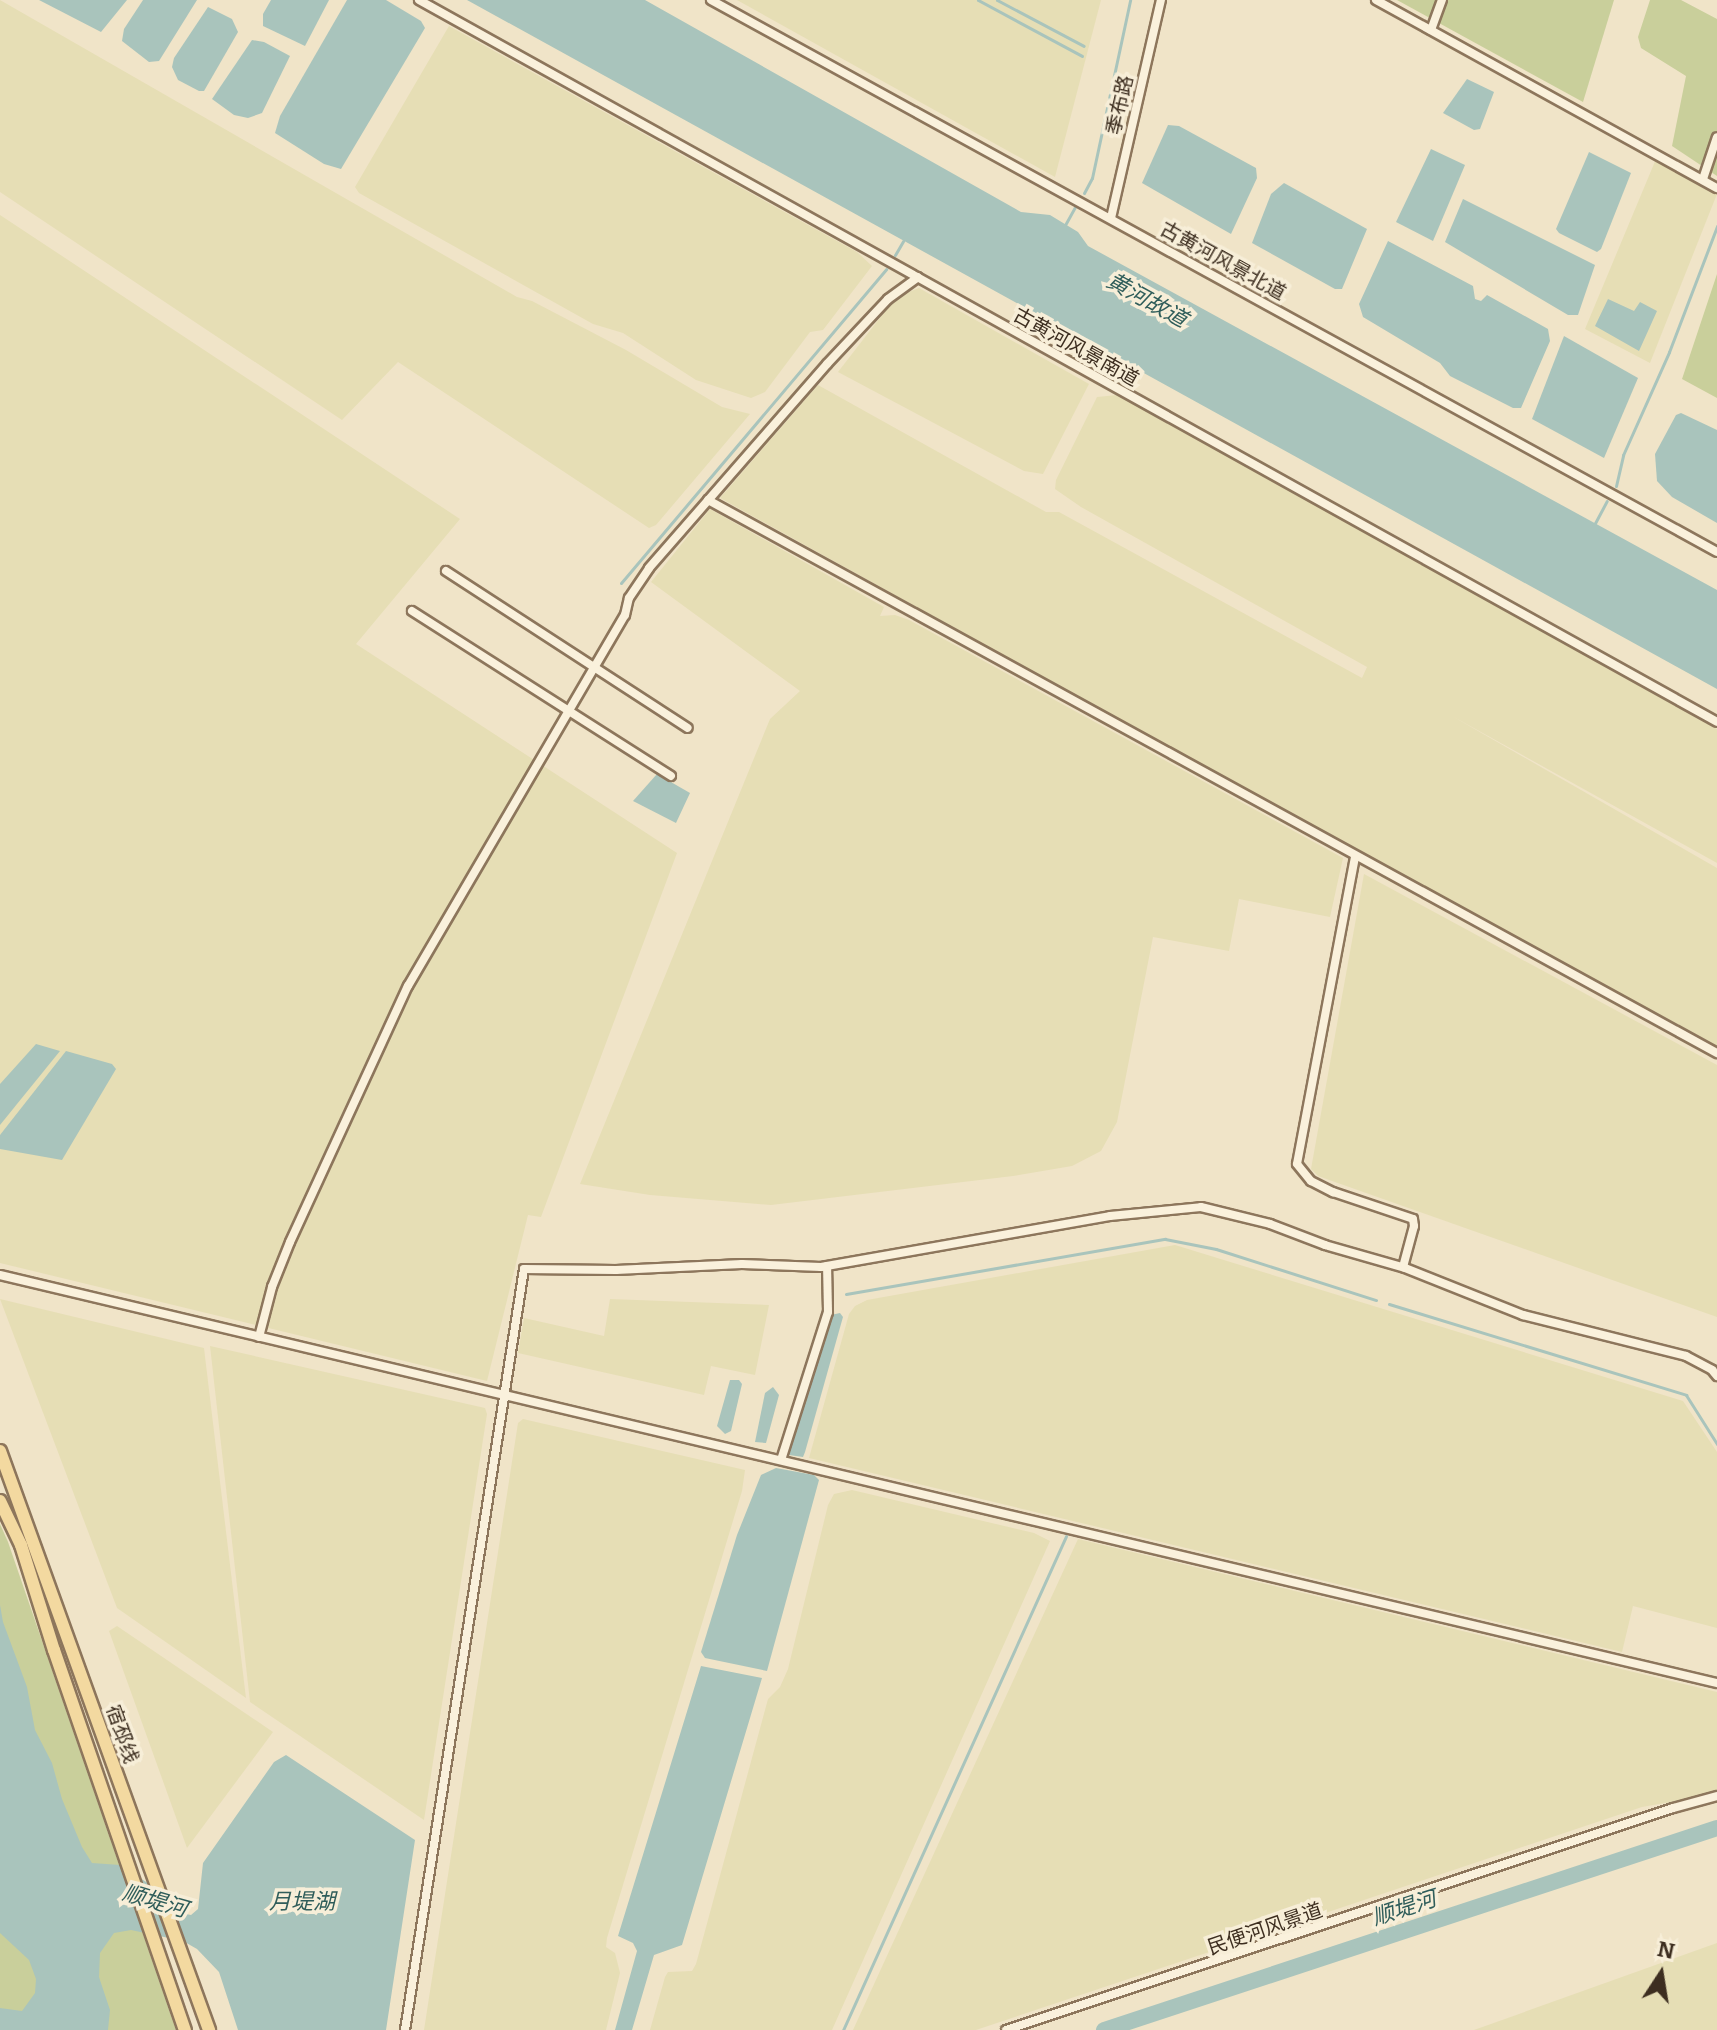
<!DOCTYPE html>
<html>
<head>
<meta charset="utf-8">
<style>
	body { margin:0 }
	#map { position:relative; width:1717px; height:2030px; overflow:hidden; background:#f0e4c8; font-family:Bitter,"Noto Sans SC",serif }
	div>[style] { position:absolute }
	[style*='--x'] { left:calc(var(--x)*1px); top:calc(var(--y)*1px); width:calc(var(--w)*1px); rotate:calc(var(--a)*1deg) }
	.farmland>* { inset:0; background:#e6deb5 }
	.green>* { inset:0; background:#c9cf9b }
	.water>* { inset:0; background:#a9c4bc }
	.stream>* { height:3px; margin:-1.5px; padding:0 1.5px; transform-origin:1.5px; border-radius:1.5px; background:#a9c4bc }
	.river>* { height:16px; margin:-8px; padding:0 8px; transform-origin:8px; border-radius:8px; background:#a9c4bc }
	.roads { filter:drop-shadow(2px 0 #8d765c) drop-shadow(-2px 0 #8d765c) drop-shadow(0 2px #8d765c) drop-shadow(0 -2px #8d765c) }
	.street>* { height:8px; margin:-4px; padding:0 4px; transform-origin:4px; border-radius:4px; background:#faf1dc }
	.primary>* { height:12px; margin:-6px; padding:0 6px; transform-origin:6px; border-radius:6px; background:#f3d9a0 }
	span { translate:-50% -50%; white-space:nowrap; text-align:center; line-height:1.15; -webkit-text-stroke:7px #f7eed8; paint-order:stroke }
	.street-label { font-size:20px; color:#3d2e20 }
	.water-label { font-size:22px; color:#2f5d5a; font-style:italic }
	.north { position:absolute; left:1621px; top:1934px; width:80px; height:80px; -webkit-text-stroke:6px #f7eed8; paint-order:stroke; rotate:12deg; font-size:22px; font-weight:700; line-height:32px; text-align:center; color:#3d2e20 }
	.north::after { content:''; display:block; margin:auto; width:28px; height:36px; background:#3d2e20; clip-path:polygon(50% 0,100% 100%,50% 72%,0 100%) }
</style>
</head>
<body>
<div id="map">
	<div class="farmland">
		<i style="clip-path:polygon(0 0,517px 297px,532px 301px,626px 350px,722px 407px,750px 414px,656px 525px,649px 528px,398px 362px,342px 420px,0 192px)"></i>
		<i style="clip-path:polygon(737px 0,1101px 0,1055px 177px)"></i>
		<i style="clip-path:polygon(449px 26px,857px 252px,872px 266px,823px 330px,810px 332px,765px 392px,751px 398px,696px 380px,623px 333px,593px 324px,359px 193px,355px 187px)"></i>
		<i style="clip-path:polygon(1656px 159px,1717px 194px,1650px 363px,1585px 329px)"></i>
		<i style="clip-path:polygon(0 215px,460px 519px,356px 644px,677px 853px,541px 1217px,528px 1215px,487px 1381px,0 1263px)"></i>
		<i style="clip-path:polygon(919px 288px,1089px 384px,1043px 474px,1024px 471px,838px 372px,896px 297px)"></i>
		<i style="clip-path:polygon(818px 385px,1046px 512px,1059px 512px,1362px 678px,1367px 667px,1081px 507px,1055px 489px,1056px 480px,1097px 397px,1117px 395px,1717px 729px,1717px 863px,1452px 716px,1717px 868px,1717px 1046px,1295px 817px,720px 498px)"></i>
		<i style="clip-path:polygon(710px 509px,884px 607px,880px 616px,895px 615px,909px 620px,1343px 858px,1330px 917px,1239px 899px,1229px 951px,1153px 937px,1117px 1122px,1101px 1151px,1072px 1166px,1013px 1176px,771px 1205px,650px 1195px,580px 1184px,770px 719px,800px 691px,651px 582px)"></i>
		<i style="clip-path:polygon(1364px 874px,1717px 1065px,1717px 1317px,1318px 1176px,1311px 1169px)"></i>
		<i style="clip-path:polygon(1175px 1245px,1683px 1401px,1717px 1452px,1717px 1628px,1633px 1606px,1622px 1652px,809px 1458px,849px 1314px,855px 1306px,867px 1300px)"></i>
		<i style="clip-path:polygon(0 1299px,204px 1348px,246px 1698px,117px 1608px)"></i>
		<i style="clip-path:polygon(610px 1299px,769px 1305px,755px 1375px,711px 1366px,704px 1395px,518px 1353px,524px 1318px,604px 1336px)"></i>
		<i style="clip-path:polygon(210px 1346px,485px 1408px,487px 1414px,424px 1820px,250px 1702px)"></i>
		<i style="clip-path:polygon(523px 1419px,745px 1470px,742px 1491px,607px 1938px,606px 1947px,615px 1953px,620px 1973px,606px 2030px,424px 2030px,518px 1423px)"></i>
		<i style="clip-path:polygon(852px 1490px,1034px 1533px,1050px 1541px,832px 2030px,650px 2030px,665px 1977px,668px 1972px,692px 1971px,696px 1964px,768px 1699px,780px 1687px,788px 1669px,828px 1505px,834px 1494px)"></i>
		<i style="clip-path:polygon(1078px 1539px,1717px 1692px,1717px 1794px,1642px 1807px,976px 2030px,853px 2030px)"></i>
		<i style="clip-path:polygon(117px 1626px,273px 1732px,187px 1848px,109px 1631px)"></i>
		<i style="clip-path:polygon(1717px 1943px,1717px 2030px,1474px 2030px)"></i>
	</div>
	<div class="green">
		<i style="clip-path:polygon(1397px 0,1614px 0,1583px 102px)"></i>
		<i style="clip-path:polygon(1650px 0,1681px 0,1717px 19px,1717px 176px,1672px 146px,1686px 76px,1641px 48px,1638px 37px)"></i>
		<i style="clip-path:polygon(1717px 274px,1717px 398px,1682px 379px)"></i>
		<i style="clip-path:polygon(0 1524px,8px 1542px,176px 2030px,0 2030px)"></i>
	</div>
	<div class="water">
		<i style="clip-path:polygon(39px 0,127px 0,101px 32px)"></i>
		<i style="clip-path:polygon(143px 0,197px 0,159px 61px,149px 62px,122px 41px,124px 29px)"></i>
		<i style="clip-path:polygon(271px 0,329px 0,305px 46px,263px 26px,263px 14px)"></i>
		<i style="clip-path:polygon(347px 0,386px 0,421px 21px,425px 28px,341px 169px,324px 164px,275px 133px,280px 116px)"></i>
		<i style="clip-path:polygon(467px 0,645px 0,1021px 212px,1050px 215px,1078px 232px,1088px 246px,1717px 590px,1717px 689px)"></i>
		<i style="clip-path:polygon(208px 7px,232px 19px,238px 32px,204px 91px,199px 91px,178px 80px,172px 67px,174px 58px)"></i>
		<i style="clip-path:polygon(252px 40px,264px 42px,290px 56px,262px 113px,248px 118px,234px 115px,212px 99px)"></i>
		<i style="clip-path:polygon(1467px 79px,1494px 92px,1480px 129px,1474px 130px,1443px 113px)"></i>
		<i style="clip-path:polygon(1168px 125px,1179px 126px,1256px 168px,1257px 178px,1231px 234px,1142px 183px)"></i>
		<i style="clip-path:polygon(1431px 149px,1465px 165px,1433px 241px,1396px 222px)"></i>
		<i style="clip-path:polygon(1589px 152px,1631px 173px,1601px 249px,1597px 252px,1559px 233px,1556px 229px)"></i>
		<i style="clip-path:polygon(1284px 183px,1367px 229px,1342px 289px,1335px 289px,1252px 243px,1271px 194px)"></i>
		<i style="clip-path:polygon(1463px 199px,1595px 265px,1578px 315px,1568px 315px,1445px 242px)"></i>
		<i style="clip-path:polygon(1388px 241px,1473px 286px,1475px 299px,1481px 301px,1487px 295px,1548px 329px,1550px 341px,1521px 408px,1513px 408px,1450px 376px,1440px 363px,1363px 317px,1359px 304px)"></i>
		<i style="clip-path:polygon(1608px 299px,1634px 311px,1640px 302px,1657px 311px,1639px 351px,1595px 326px)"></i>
		<i style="clip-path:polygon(1564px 336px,1638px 378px,1604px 458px,1532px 419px)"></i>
		<i style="clip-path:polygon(1681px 413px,1717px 430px,1717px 523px,1672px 497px,1657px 481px,1655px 454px,1676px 415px)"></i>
		<i style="clip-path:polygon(657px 774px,690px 793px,676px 823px,633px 801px)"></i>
		<i style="clip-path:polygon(36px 1044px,60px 1051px,0 1125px,0 1084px)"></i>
		<i style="clip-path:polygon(66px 1051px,112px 1064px,116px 1069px,62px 1160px,0 1149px,0 1135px)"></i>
		<i style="clip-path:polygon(840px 1313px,843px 1317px,805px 1452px,803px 1457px,789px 1455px,787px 1451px,831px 1315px)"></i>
		<i style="clip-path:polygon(730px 1380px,739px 1380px,742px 1384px,731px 1431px,725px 1434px,717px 1426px)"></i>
		<i style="clip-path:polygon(773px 1387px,779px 1395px,766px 1443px,755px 1442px,765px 1393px)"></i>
		<i style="clip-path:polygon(776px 1468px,814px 1475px,819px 1480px,767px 1671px,705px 1658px,701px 1652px,737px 1535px,761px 1475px)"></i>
		<i style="clip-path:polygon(0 1605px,3px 1622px,27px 1687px,35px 1730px,52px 1763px,62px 1799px,82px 1847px,92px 1863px,120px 1865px,177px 1902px,181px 1913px,191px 1915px,198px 1909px,203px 1863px,274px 1762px,286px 1755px,415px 1840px,386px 2030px,238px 2030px,219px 1972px,197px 1949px,183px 1941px,131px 1930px,114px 1933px,100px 1953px,99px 1977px,110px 2010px,108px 2030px,0 2030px,0 2008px,22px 2011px,35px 1993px,36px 1979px,29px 1960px,0 1933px)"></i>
		<i style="clip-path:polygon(701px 1666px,762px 1678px,682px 1945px,654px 1955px,632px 2030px,615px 2030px,637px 1951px,633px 1943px,618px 1936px)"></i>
	</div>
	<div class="stream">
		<i style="--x:978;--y:0;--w:118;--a:28.3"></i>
		<i style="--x:997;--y:0;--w:98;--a:27.9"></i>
		<i style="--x:1084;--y:193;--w:17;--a:-62"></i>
		<i style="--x:1092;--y:178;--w:182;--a:-77.9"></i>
		<i style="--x:1065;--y:225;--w:21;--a:-61"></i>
		<i style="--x:895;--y:255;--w:16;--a:-60"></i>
		<i style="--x:1616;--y:486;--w:32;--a:-77"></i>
		<i style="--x:1623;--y:455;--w:113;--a:-65.9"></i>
		<i style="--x:1669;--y:352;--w:135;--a:-69.1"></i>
		<i style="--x:1594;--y:525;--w:27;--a:-62"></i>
		<i style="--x:621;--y:583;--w:411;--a:-49.8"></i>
		<i style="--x:846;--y:1294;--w:324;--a:-9.8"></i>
		<i style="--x:1165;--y:1239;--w:52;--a:11.1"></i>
		<i style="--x:1216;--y:1249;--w:168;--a:17.7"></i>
		<i style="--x:1389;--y:1304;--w:311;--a:17"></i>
		<i style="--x:1686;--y:1395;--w:58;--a:57.7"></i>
		<i style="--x:843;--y:2030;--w:542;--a:-65.7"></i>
	</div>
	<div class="river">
		<i style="--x:1104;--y:2030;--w:645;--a:-18.24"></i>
	</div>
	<div class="roads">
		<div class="street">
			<i style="--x:419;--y:0;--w:1485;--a:29.08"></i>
			<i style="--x:711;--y:0;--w:1147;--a:28.75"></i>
			<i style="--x:1376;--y:0;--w:389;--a:28.9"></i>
			<i style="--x:1431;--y:30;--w:32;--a:-70"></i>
			<i style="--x:1703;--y:179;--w:44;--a:-71.6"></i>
			<i style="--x:1111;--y:218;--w:224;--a:-77.1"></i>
			<i style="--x:708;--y:500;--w:1151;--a:28.73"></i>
			<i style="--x:446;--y:571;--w:288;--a:33"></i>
			<i style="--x:412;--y:611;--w:307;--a:32.5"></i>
			<i style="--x:1355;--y:857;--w:312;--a:100.7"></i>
			<i style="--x:1297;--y:1164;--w:22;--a:51"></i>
			<i style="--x:1311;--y:1181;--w:25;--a:27"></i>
			<i style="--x:1333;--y:1192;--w:84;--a:18.6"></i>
			<i style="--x:1413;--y:1219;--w:7;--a:82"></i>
			<i style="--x:1414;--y:1226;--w:42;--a:105"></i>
			<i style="--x:0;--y:1275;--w:1765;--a:13.37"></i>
			<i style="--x:259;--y:1337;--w:52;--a:-75.4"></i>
			<i style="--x:272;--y:1287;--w:48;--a:-68.2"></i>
			<i style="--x:290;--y:1242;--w:282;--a:-65.3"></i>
			<i style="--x:408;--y:986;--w:430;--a:-59.7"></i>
			<i style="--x:625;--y:615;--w:17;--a:-77"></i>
			<i style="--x:629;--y:598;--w:36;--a:-56"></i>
			<i style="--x:649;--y:568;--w:271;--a:-48.9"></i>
			<i style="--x:827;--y:364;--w:89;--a:-46.8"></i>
			<i style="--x:888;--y:299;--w:37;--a:-36"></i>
			<i style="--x:781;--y:1460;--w:155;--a:-72.4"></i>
			<i style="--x:828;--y:1312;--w:46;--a:-91.2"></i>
			<i style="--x:405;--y:2030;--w:770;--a:-81.11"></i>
			<i style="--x:524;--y:1269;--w:92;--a:0.6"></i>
			<i style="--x:616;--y:1270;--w:126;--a:-2.7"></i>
			<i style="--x:742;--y:1264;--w:79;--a:2.2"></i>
			<i style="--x:821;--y:1267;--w:293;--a:-10"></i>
			<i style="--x:1110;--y:1216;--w:91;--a:-5.6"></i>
			<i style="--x:1201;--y:1207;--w:71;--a:13.8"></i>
			<i style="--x:1270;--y:1224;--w:59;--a:20.9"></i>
			<i style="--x:1325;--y:1245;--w:83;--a:16"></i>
			<i style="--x:1405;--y:1268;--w:127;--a:21.7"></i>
			<i style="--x:1523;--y:1315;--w:168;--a:14.1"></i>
			<i style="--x:1686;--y:1356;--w:30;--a:28"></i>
			<i style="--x:1712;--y:1370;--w:8;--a:50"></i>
			<i style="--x:1006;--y:2030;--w:703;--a:-18.41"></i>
			<i style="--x:1673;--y:1808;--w:46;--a:-15.3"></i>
		</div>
		<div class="primary">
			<i style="--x:0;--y:1451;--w:616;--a:70.15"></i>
			<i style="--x:0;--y:1501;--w:49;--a:64.5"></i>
			<i style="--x:21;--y:1545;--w:110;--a:72.6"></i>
			<i style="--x:54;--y:1650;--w:402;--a:71"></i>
		</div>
	</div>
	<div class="street-label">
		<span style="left:1120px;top:105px;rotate:-77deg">季布路</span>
		<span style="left:1223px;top:261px;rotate:29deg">古黄河风景北道</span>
		<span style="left:1076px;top:347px;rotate:29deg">古黄河风景南道</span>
		<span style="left:122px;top:1734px;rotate:70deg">宿邳线</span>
		<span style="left:1265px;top:1929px;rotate:-19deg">民便河风景道</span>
	</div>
	<div class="water-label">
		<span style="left:1147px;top:300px;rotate:29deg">黄河故道</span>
		<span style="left:155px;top:1901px;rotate:16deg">顺堤河</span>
		<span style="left:302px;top:1902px">月堤湖</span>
		<span style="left:1404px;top:1908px;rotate:-18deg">顺堤河</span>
	</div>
	<div class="north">N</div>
</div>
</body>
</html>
